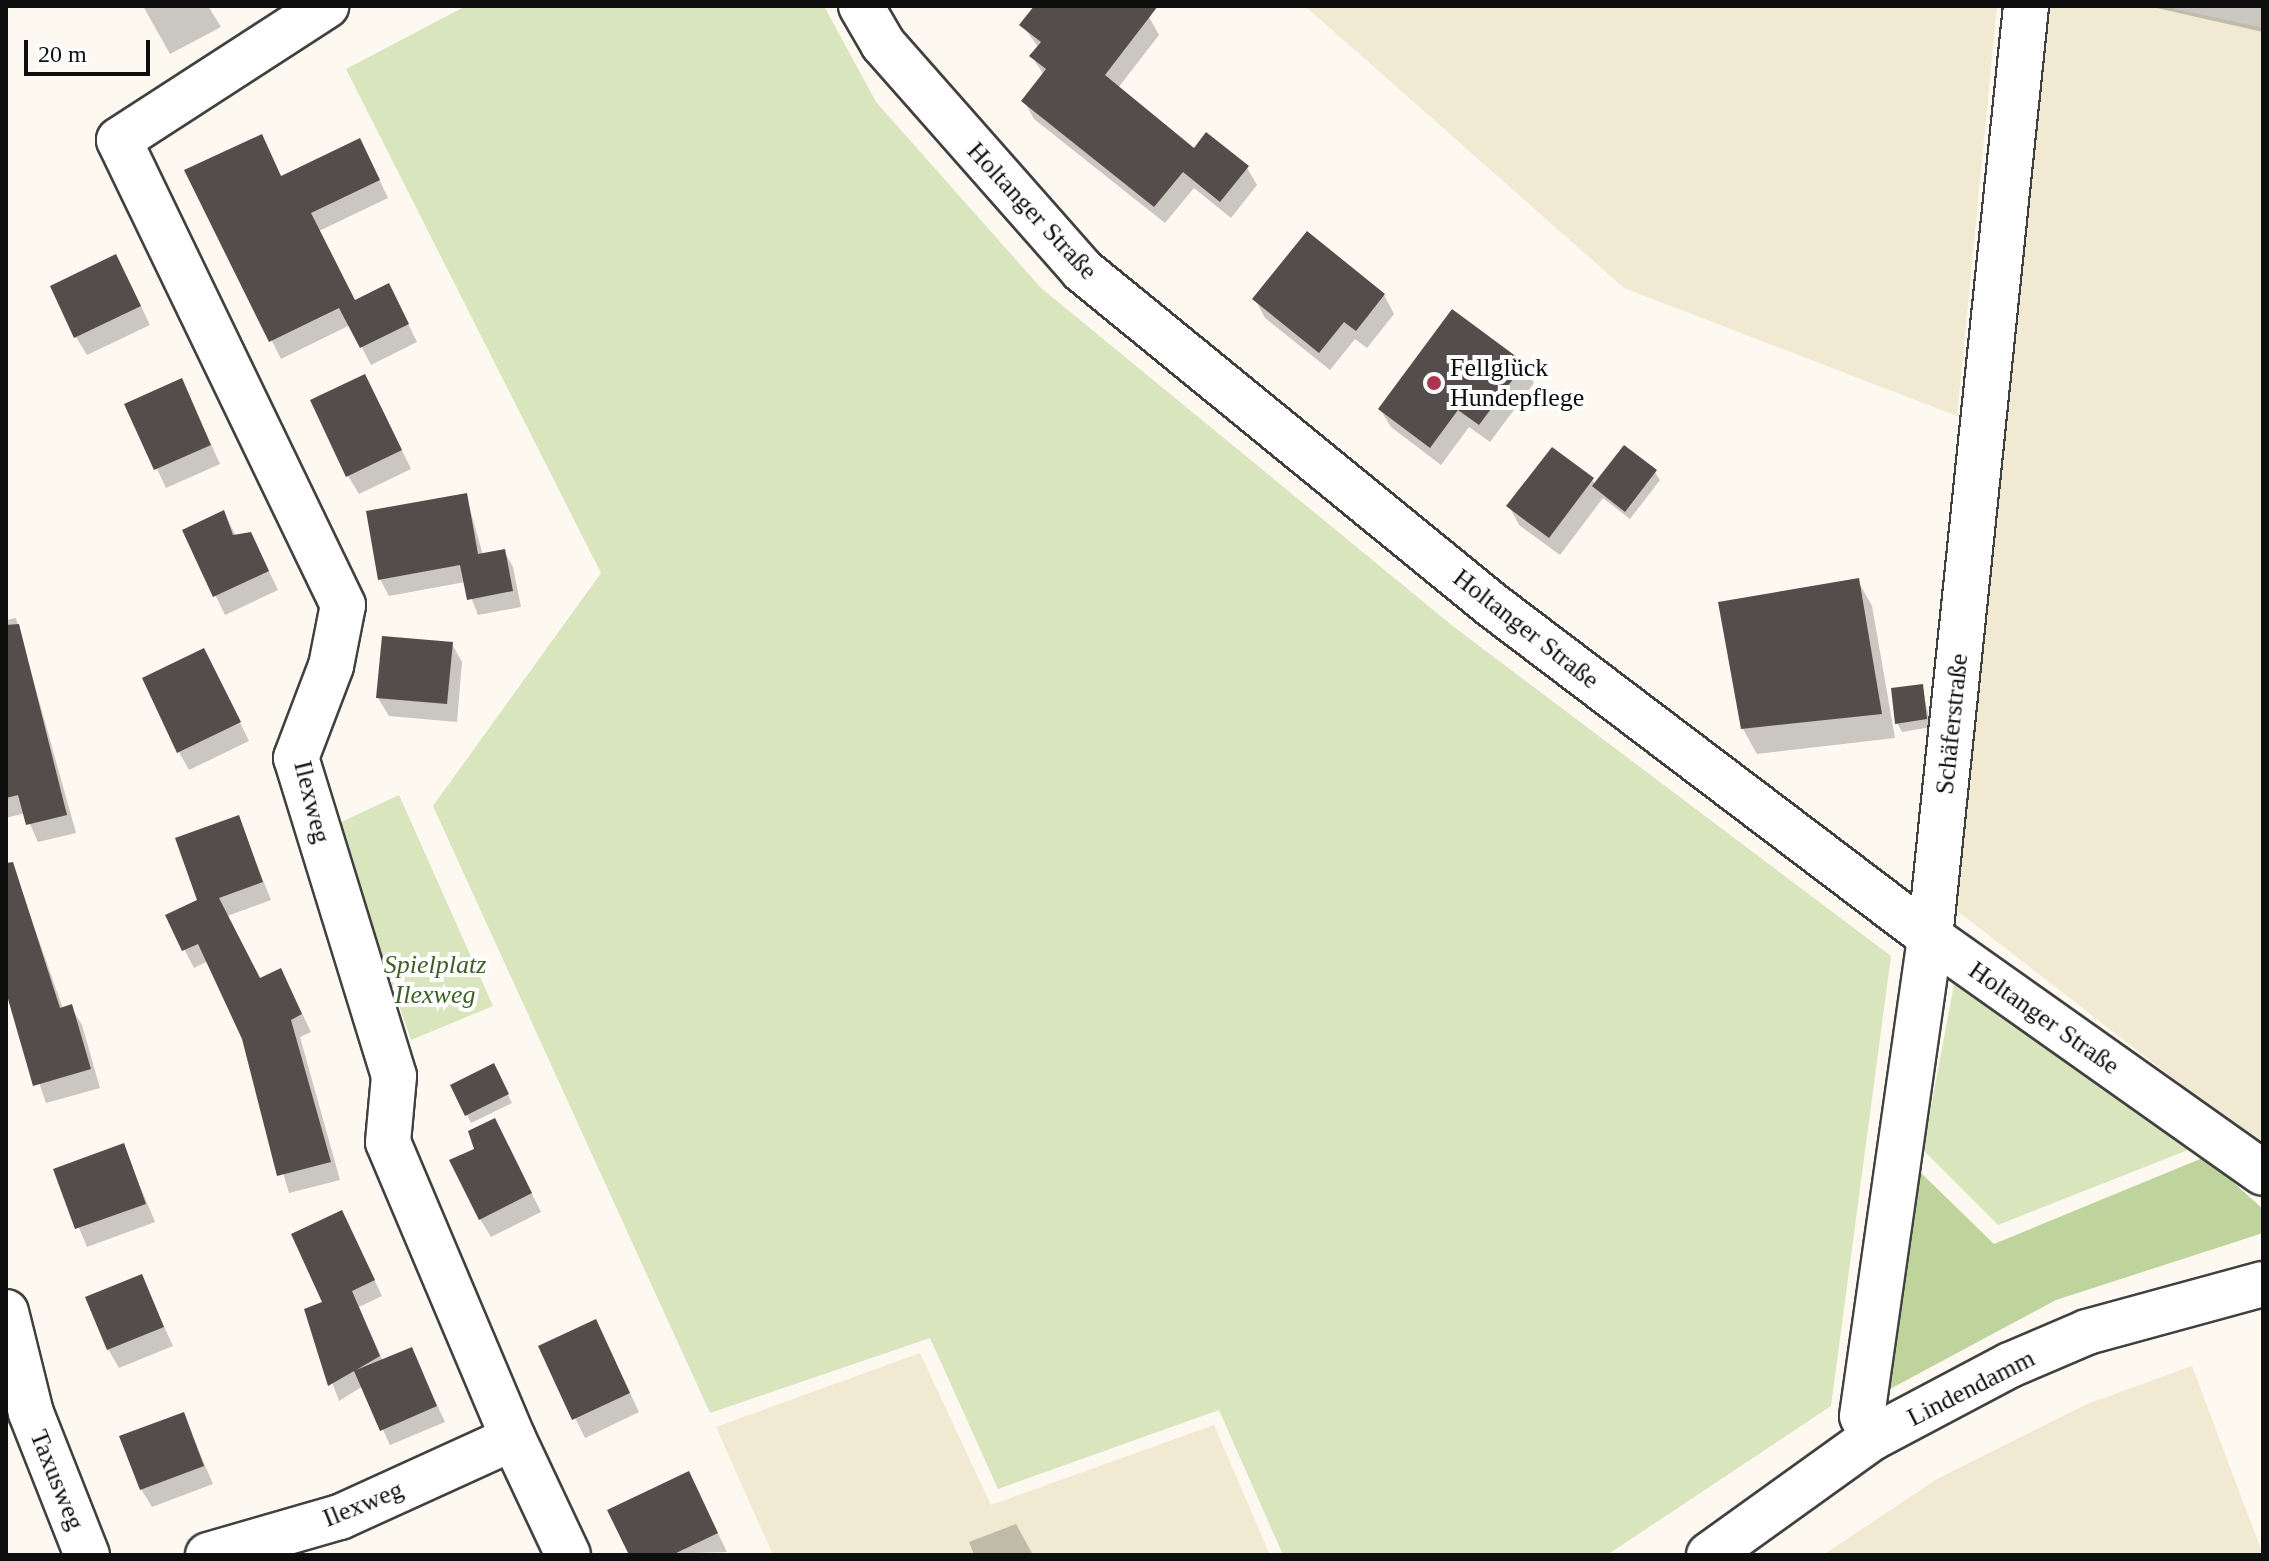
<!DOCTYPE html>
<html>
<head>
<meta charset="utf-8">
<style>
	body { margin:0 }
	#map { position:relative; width:2269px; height:1561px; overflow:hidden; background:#fdf8f0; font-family:Georgia,serif }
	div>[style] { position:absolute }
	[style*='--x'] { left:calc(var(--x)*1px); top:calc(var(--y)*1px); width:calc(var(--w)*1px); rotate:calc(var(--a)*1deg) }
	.farmland>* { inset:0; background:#f1e9d2 }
	.green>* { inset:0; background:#d8e5bd }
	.forest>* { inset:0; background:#bfd49d }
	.shadow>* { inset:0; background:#0003 }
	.building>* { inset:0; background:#554d4b }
	.roads { filter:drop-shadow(2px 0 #414141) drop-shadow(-2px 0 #414141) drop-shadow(0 2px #414141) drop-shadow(0 -2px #414141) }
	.minor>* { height:44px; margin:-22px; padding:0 22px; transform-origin:22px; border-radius:22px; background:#fff }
	.tertiary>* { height:44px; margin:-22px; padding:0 22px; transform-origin:22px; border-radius:22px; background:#fff }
	.dots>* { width:22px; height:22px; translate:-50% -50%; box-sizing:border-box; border:4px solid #fff; border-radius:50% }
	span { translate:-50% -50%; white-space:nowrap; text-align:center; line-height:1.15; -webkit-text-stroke:8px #fff; paint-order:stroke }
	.street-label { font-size:26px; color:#0e0e0e }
	.poi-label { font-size:26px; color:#0e0e0e }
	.left { translate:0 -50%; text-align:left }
	.park-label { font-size:26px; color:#3b5f24; font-style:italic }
	.frame { position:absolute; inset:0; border:8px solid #0e0e0e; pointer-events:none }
	.scale { position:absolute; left:24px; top:40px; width:126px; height:36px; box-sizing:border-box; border:4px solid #0e0e0e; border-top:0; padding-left:10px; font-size:24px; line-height:28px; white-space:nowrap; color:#0e0e0e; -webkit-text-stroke:6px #fff; paint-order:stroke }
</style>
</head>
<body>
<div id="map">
	<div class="farmland">
		<i style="clip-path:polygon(1305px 6px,1997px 6px,1957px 416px,1624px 288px)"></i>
		<i style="clip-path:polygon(2043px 6px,2162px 6px,2263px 28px,2263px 1148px,1955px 909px)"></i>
		<i style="clip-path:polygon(920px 1353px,991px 1505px,1214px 1425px,1270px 1555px,773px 1555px,716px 1427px)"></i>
		<i style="clip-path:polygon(2192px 1366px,2263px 1555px,1823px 1555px,1937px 1479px,2087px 1404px)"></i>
	</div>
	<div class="green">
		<i style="clip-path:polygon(466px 6px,824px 6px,876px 102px,1041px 288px,1454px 627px,1891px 956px,1831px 1406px,1607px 1555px,1283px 1555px,1219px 1410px,998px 1489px,930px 1338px,710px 1413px,433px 806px,601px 573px,346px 69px)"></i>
		<i style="clip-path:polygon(399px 795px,493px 1006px,411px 1040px,337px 824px)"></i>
		<i style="clip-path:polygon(1957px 968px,2193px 1148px,1998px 1225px,1923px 1150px)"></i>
	</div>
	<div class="forest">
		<i style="clip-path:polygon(2205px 1157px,2263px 1209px,2263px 1233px,2056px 1300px,1890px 1389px,1919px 1171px,1994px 1244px)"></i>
	</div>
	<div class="shadow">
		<i style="clip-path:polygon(143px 6px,208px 6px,221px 27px,170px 54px)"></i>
		<i style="clip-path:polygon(1036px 6px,1134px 6px,1149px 17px,1159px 35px,1118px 88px,1194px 151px,1247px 168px,1257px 185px,1231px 218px,1194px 188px,1165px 223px,1034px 119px,1024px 101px,1044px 75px,1032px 57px,1039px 48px,1022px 25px)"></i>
		<i style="clip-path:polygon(2148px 6px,2263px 6px,2263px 32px)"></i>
		<i style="clip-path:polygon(261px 137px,282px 178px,369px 158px,388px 198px,319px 231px,355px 302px,398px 303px,417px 342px,371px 365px,350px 325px,281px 359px,186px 171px)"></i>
		<i style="clip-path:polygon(126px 275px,150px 325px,87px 355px,76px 337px)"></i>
		<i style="clip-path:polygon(1384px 295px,1394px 314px,1367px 348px,1355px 339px,1330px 370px,1265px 318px,1255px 299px)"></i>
		<i style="clip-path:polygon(1523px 365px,1534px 383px,1490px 442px,1469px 427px,1441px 465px,1391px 427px,1380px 409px)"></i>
		<i style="clip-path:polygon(182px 381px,220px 464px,166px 488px,127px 405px)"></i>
		<i style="clip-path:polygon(375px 395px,411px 469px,359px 494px,348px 476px)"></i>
		<i style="clip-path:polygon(1655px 472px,1660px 480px,1630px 519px,1603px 498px,1560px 555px,1519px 525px,1509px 506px,1592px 480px,1596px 485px)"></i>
		<i style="clip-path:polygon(466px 495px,483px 555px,504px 551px,513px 567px,521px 607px,478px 615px,465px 582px,389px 596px,380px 579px)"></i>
		<i style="clip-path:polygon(224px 512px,236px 536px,260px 552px,278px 590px,225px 615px,184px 531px)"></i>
		<i style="clip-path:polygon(1858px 581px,1872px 606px,1895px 738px,1757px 754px,1743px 729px)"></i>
		<i style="clip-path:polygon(16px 618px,76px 833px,38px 842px,25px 813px,6px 818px,6px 620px)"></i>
		<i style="clip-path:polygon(452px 644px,462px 662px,457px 722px,389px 716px,378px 698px)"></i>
		<i style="clip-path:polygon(214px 669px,249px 741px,189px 770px,179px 752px)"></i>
		<i style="clip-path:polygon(1922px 686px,1931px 727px,1902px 732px,1897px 723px)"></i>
		<i style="clip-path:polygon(238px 818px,271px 900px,227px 916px,260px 980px,290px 988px,311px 1032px,300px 1037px,340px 1180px,289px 1193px,244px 1038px,208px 961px,194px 968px,167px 916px,199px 901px)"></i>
		<i style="clip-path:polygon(15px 872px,63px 1009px,71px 1007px,82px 1025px,100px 1088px,46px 1103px,6px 985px,6px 875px)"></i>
		<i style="clip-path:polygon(498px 1074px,512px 1103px,471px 1123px,467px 1115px)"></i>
		<i style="clip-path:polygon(504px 1138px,541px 1212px,491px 1237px,480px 1219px)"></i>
		<i style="clip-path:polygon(123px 1145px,155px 1222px,87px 1247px,55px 1170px)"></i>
		<i style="clip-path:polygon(350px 1228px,382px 1296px,359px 1307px,383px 1361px,411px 1349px,445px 1422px,390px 1445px,363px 1386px,339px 1401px,306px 1311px,325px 1303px)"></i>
		<i style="clip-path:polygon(141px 1276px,173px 1346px,119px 1368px,108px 1349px)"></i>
		<i style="clip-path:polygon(605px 1340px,639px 1412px,585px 1438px,540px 1347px)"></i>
		<i style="clip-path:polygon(183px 1414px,213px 1484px,152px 1507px,141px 1489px)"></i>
		<i style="clip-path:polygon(698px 1492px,727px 1552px,631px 1555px)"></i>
		<i style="clip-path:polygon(1016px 1524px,1033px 1555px,974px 1555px,969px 1542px)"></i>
	</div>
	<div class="building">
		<i style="clip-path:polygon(1034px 6px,1158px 6px,1105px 75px,1194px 148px,1206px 132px,1249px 166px,1220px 202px,1183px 172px,1154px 207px,1021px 101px,1046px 69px,1029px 56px,1041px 42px,1019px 25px)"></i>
		<i style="clip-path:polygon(262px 134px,281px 176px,360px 138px,380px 180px,311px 213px,355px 300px,389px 283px,409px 324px,360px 348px,339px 308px,269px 342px,184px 170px)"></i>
		<i style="clip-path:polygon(1307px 231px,1385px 294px,1356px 331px,1344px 322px,1319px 353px,1252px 299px)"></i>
		<i style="clip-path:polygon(116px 254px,141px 306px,74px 338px,50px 286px)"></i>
		<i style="clip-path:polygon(1452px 309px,1525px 363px,1479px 425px,1458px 410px,1430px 448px,1378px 409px)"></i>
		<i style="clip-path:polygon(365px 374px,402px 450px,346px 477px,310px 400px)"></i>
		<i style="clip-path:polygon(182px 378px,211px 445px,154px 470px,124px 404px)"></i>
		<i style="clip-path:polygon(1624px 445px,1657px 470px,1625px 512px,1592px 486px)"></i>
		<i style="clip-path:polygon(1552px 447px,1594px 478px,1549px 538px,1506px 506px)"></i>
		<i style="clip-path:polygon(467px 493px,478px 554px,505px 549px,513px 591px,467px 600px,460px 565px,378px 580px,366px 511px)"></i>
		<i style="clip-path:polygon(224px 510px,233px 535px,251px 532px,269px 571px,213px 597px,182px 530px)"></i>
		<i style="clip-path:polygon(1859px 578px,1882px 714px,1741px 729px,1718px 602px)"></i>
		<i style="clip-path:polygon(19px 624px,67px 815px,26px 825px,18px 795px,6px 798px,6px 625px)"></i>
		<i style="clip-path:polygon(382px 636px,453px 642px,447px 704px,376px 698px)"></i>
		<i style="clip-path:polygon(204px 648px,241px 722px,177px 753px,142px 678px)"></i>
		<i style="clip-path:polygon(1923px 684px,1927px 719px,1895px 724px,1891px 688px)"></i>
		<i style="clip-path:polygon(239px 815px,263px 882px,219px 898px,260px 978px,281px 968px,302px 1014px,291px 1020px,331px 1162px,277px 1176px,242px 1039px,198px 944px,182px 951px,165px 915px,197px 900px,175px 838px)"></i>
		<i style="clip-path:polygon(13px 862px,60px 1008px,72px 1004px,91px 1069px,33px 1086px,6px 992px,6px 863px)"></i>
		<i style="clip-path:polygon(494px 1063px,509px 1094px,465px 1116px,450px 1085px)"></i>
		<i style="clip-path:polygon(495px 1118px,532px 1193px,479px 1220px,449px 1160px,474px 1149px,468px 1131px)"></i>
		<i style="clip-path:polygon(124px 1143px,146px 1204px,75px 1229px,53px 1169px)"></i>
		<i style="clip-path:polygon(342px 1210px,375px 1280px,352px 1291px,380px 1356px,356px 1370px,412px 1347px,437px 1406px,380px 1431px,354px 1371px,328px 1386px,304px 1309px,322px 1302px,291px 1234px)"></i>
		<i style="clip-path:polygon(142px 1274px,164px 1327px,107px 1350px,85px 1297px)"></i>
		<i style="clip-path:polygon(596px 1319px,630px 1393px,572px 1420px,538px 1346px)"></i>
		<i style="clip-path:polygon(184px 1412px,204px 1466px,140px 1490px,119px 1436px)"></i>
		<i style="clip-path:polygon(689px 1471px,718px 1533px,672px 1555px,629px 1555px,607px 1510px)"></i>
	</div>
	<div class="roads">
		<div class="minor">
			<i style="--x:861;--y:6;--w:44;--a:59.9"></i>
			<i style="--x:883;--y:44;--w:301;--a:48.6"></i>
			<i style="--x:1082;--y:270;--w:529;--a:39.25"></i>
			<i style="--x:1492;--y:605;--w:550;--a:37.16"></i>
			<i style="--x:1930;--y:937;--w:408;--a:35.3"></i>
			<i style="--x:6;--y:1312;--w:104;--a:76.1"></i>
			<i style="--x:31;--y:1413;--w:153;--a:68.5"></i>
			<i style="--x:513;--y:1438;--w:129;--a:64.8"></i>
			<i style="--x:1872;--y:1438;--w:24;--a:-114"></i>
			<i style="--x:1862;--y:1416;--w:484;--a:-81.9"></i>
			<i style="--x:1930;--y:937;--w:936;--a:-84.11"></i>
			<i style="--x:208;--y:1555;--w:137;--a:-16.1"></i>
			<i style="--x:340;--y:1517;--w:190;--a:-24.5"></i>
			<i style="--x:513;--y:1438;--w:321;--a:-112.9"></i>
			<i style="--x:388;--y:1142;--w:66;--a:-84.8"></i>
			<i style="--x:394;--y:1076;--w:333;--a:-107.1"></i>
			<i style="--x:296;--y:758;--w:98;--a:-69.2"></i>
			<i style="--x:331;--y:666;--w:62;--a:-78.9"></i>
			<i style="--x:343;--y:605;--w:516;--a:-115.72"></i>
			<i style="--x:119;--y:140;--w:247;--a:-32.9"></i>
		</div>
		<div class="tertiary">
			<i style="--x:1709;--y:1555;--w:201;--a:-35.7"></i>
			<i style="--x:1872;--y:1438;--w:156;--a:-27.9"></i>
			<i style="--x:2010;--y:1365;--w:84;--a:-23.2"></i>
			<i style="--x:2087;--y:1332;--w:182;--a:-15.3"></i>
		</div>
	</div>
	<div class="dots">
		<i style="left:1434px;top:383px;background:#b0334f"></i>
	</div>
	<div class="street-label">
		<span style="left:1032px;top:211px;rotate:47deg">Holtanger Straße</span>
		<span style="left:1526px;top:629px;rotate:38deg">Holtanger Straße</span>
		<span style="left:1952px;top:724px;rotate:-84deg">Schäferstraße</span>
		<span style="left:312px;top:802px;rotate:76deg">Ilexweg</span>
		<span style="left:2044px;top:1018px;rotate:35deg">Holtanger Straße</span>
		<span style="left:1971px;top:1388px;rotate:-27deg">Lindendamm</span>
		<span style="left:57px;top:1480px;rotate:68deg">Taxusweg</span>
		<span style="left:363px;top:1504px;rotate:-22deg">Ilexweg</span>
	</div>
	<div class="poi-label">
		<span class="left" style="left:1450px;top:383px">Fellglück<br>Hundepflege</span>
	</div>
	<div class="park-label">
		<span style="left:435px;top:980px">Spielplatz<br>Ilexweg</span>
	</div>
	<div class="frame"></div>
	<div class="scale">20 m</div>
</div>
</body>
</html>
